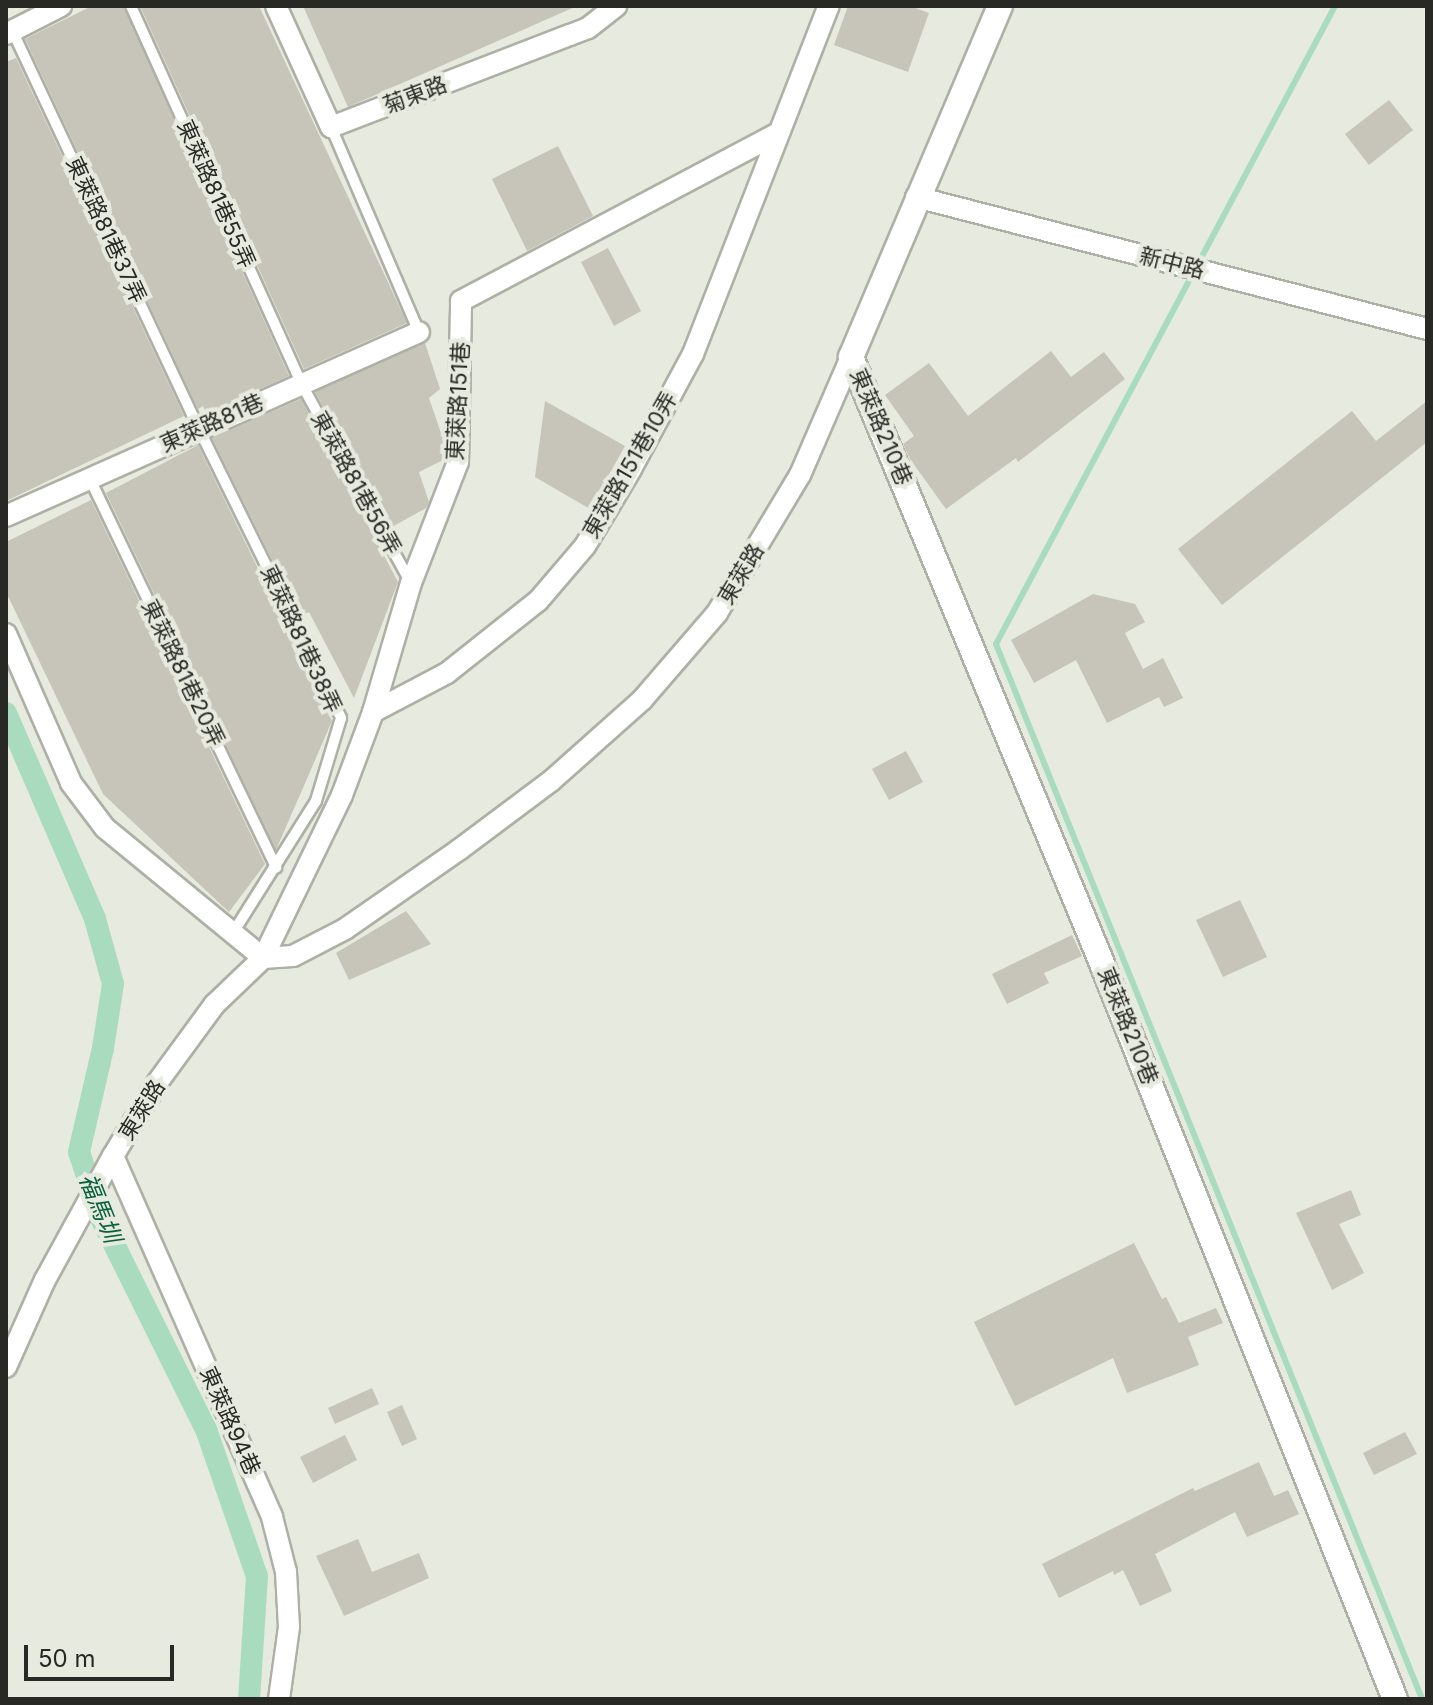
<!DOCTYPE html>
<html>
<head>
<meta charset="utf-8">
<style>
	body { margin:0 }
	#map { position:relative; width:1433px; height:1705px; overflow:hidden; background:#e7eade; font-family:Inter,"Noto Sans TC",sans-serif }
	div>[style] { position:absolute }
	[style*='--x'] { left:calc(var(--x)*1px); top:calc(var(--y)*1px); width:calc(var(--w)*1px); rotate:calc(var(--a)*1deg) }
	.stream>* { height:6px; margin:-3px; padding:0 3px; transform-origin:3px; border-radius:3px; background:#a9dcbe }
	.canal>* { height:22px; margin:-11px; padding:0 11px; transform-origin:11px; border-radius:11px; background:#a9dcbe }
	.building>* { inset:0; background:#c7c4b9 }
	.roads { filter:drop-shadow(2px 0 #adb0a4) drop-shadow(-2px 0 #adb0a4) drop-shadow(0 2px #adb0a4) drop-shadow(0 -2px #adb0a4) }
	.service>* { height:10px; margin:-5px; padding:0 5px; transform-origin:5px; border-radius:5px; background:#fff }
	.minor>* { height:20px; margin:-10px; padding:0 10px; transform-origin:10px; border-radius:10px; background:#fff }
	.tertiary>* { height:24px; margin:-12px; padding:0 12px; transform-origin:12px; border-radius:12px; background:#fff }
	span { translate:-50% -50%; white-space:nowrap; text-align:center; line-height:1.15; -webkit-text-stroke:8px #e7eade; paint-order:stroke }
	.street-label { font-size:22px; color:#282925 }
	.water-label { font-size:24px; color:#08613c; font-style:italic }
	.frame { position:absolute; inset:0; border:8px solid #282925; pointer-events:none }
	.scale { position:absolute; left:24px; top:1645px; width:150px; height:36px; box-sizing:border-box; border:4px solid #282925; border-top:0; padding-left:10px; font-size:24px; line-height:28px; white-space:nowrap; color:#282925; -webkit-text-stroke:6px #e7eade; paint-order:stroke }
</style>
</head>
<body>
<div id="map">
	<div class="stream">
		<i style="--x:1335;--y:6;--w:722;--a:117.98"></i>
		<i style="--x:996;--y:644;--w:1138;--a:68.01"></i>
	</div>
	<div class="canal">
		<i style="--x:6;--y:713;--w:224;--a:66.6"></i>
		<i style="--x:95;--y:919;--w:67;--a:74.5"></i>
		<i style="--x:113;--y:984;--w:65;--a:98.9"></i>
		<i style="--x:103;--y:1048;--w:107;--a:103"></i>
		<i style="--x:79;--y:1152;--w:67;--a:71.8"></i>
		<i style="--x:100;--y:1216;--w:241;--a:63.6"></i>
		<i style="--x:207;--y:1432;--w:152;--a:70.9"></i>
		<i style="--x:257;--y:1576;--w:123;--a:93.7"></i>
	</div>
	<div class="building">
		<i style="clip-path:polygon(92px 6px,123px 6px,289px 376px,206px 413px,203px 406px,198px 409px,25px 39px)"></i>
		<i style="clip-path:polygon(140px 6px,259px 6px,407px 323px,304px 369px)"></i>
		<i style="clip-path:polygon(303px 6px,577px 6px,348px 107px)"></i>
		<i style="clip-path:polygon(848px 6px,910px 6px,929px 13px,908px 72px,834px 45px)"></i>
		<i style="clip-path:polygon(16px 58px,184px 416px,6px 501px,6px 62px)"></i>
		<i style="clip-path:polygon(1389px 100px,1413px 130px,1369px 165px,1345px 134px)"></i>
		<i style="clip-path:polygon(558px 146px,593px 216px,527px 251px,492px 179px)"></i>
		<i style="clip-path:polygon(608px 248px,641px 311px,614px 326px,581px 262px)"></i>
		<i style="clip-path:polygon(425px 343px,440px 389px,429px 398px,445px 445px,445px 459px,419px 472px,429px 502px,426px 508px,390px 528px,315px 392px)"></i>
		<i style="clip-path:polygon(1051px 351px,1071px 377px,1104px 352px,1125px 379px,1018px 462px,1016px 458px,946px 509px,910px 459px,903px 444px,914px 436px,885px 395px,929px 363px,968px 416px)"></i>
		<i style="clip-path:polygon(301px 399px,398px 582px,354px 698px,309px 612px,300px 616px,212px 438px)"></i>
		<i style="clip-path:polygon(545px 401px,625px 446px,590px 509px,535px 477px)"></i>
		<i style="clip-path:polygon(1427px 401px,1427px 442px,1222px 605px,1178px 549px,1352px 411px,1376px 441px)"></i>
		<i style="clip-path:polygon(198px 445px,332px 721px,276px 850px,106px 493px)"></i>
		<i style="clip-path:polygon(91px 500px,265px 864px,229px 912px,103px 794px,6px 592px,6px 542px)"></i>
		<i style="clip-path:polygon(1093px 594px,1135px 604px,1145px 622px,1125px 633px,1143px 669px,1163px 658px,1183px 698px,1164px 707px,1159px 697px,1107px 723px,1076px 660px,1034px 683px,1011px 640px)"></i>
		<i style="clip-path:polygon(906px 751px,923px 782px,889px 800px,872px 769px)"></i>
		<i style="clip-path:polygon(1240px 900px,1267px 957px,1223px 977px,1196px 920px)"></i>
		<i style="clip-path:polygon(406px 911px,431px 944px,349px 980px,336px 953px)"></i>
		<i style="clip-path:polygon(1072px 935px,1082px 956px,1044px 973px,1049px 983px,1007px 1004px,992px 974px)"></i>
		<i style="clip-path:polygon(1351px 1190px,1361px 1215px,1339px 1224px,1364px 1273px,1332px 1290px,1296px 1213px)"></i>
		<i style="clip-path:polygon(1134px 1243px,1162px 1299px,1166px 1297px,1179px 1323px,1216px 1308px,1223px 1323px,1188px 1337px,1199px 1365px,1127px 1393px,1113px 1358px,1015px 1406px,974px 1322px)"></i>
		<i style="clip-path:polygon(372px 1388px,379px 1404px,335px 1424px,328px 1408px)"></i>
		<i style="clip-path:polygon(402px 1405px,417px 1439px,402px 1446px,387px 1412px)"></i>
		<i style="clip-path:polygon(1405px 1432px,1417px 1454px,1374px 1475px,1363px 1453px)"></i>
		<i style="clip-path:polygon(345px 1435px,357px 1460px,313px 1483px,300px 1457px)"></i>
		<i style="clip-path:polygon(1259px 1462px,1274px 1496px,1288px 1490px,1299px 1514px,1247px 1537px,1235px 1512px,1155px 1554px,1172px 1591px,1140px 1606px,1123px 1570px,1114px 1575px,1113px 1571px,1059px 1598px,1042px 1564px,1193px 1488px,1195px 1491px)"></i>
		<i style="clip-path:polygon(358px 1539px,372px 1572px,419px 1553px,429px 1578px,344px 1616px,316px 1556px)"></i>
	</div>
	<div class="roads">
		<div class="service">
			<i style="--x:131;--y:6;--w:414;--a:65.7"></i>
			<i style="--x:301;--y:383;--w:228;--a:61.2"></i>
			<i style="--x:12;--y:30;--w:441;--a:64.9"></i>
			<i style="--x:199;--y:429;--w:322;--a:63.8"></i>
			<i style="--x:341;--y:718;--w:87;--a:106.8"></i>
			<i style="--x:316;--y:801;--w:156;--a:122.2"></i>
			<i style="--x:331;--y:127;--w:223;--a:66.8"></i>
			<i style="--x:90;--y:479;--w:431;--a:64.4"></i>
		</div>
		<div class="minor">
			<i style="--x:276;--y:6;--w:133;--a:65.6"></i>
			<i style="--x:331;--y:127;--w:256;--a:-21.1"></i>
			<i style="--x:570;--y:35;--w:19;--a:-21"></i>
			<i style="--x:588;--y:28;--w:36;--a:-38"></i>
			<i style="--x:6;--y:34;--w:62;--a:-27"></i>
			<i style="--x:916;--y:197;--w:528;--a:14.48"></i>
			<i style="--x:6;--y:516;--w:452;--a:-24"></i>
			<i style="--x:6;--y:634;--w:163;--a:66.4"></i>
			<i style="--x:71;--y:783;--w:56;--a:52.9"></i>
			<i style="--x:105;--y:828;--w:205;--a:39.4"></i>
			<i style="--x:373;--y:712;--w:84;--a:-27.8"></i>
			<i style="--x:447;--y:673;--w:116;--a:-38.4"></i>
			<i style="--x:538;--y:601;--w:72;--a:-49.5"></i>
			<i style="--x:585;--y:546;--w:90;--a:-59.1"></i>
			<i style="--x:631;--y:469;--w:131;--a:-61.7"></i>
			<i style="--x:693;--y:354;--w:374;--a:-68.7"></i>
			<i style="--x:263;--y:958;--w:181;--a:-64.1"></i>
			<i style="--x:342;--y:795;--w:89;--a:-69.5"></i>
			<i style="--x:373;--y:712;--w:134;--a:-73.6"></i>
			<i style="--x:411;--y:583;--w:130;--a:-68.8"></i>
			<i style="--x:458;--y:462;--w:161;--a:-88.9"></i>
			<i style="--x:461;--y:301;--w:359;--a:-27.9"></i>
			<i style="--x:113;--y:1156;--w:394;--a:66.2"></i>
			<i style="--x:272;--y:1517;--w:57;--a:75.7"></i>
			<i style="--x:286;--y:1572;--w:55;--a:86.9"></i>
			<i style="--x:289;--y:1627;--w:73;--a:97.9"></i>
			<i style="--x:6;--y:1367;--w:95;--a:-65.9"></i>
			<i style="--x:45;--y:1280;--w:141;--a:-61.3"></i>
			<i style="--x:113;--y:1156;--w:85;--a:-58.9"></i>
			<i style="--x:157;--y:1083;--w:97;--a:-53.8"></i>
			<i style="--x:214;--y:1005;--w:68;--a:-43.8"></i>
			<i style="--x:263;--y:958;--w:30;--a:-4"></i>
			<i style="--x:293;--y:956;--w:59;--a:-27.4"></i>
			<i style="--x:345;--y:929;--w:140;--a:-34.8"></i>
			<i style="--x:460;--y:849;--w:114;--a:-36.8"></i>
			<i style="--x:551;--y:781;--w:122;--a:-41.7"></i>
			<i style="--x:642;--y:700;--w:115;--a:-49.2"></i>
			<i style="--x:717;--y:613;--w:161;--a:-59"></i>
			<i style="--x:800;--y:475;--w:129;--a:-66.6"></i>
		</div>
		<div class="tertiary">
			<i style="--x:1000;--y:6;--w:381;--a:113"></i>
			<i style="--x:851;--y:357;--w:648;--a:67.51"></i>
			<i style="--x:1099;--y:956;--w:800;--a:68.28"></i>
		</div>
	</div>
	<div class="street-label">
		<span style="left:415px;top:95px;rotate:-21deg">菊東路</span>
		<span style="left:216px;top:194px;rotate:66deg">東萊路81巷55弄</span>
		<span style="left:106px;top:230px;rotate:65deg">東萊路81巷37弄</span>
		<span style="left:1172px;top:263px;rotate:14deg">新中路</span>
		<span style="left:458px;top:401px;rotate:-87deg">東萊路151巷</span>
		<span style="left:212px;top:423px;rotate:-24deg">東萊路81巷</span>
		<span style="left:881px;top:427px;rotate:67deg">東萊路210巷</span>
		<span style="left:630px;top:465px;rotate:-60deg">東萊路151巷10弄</span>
		<span style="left:356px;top:483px;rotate:61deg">東萊路81巷56弄</span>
		<span style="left:741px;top:574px;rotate:-59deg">東萊路</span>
		<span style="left:301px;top:639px;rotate:65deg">東萊路81巷38弄</span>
		<span style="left:183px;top:673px;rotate:64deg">東萊路81巷20弄</span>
		<span style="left:1128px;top:1026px;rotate:68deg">東萊路210巷</span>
		<span style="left:142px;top:1110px;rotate:-58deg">東萊路</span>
		<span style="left:230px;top:1421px;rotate:66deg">東萊路94巷</span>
	</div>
	<div class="water-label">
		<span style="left:100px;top:1208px;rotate:68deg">福馬圳</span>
	</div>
	<div class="frame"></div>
	<div class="scale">50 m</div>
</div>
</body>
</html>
